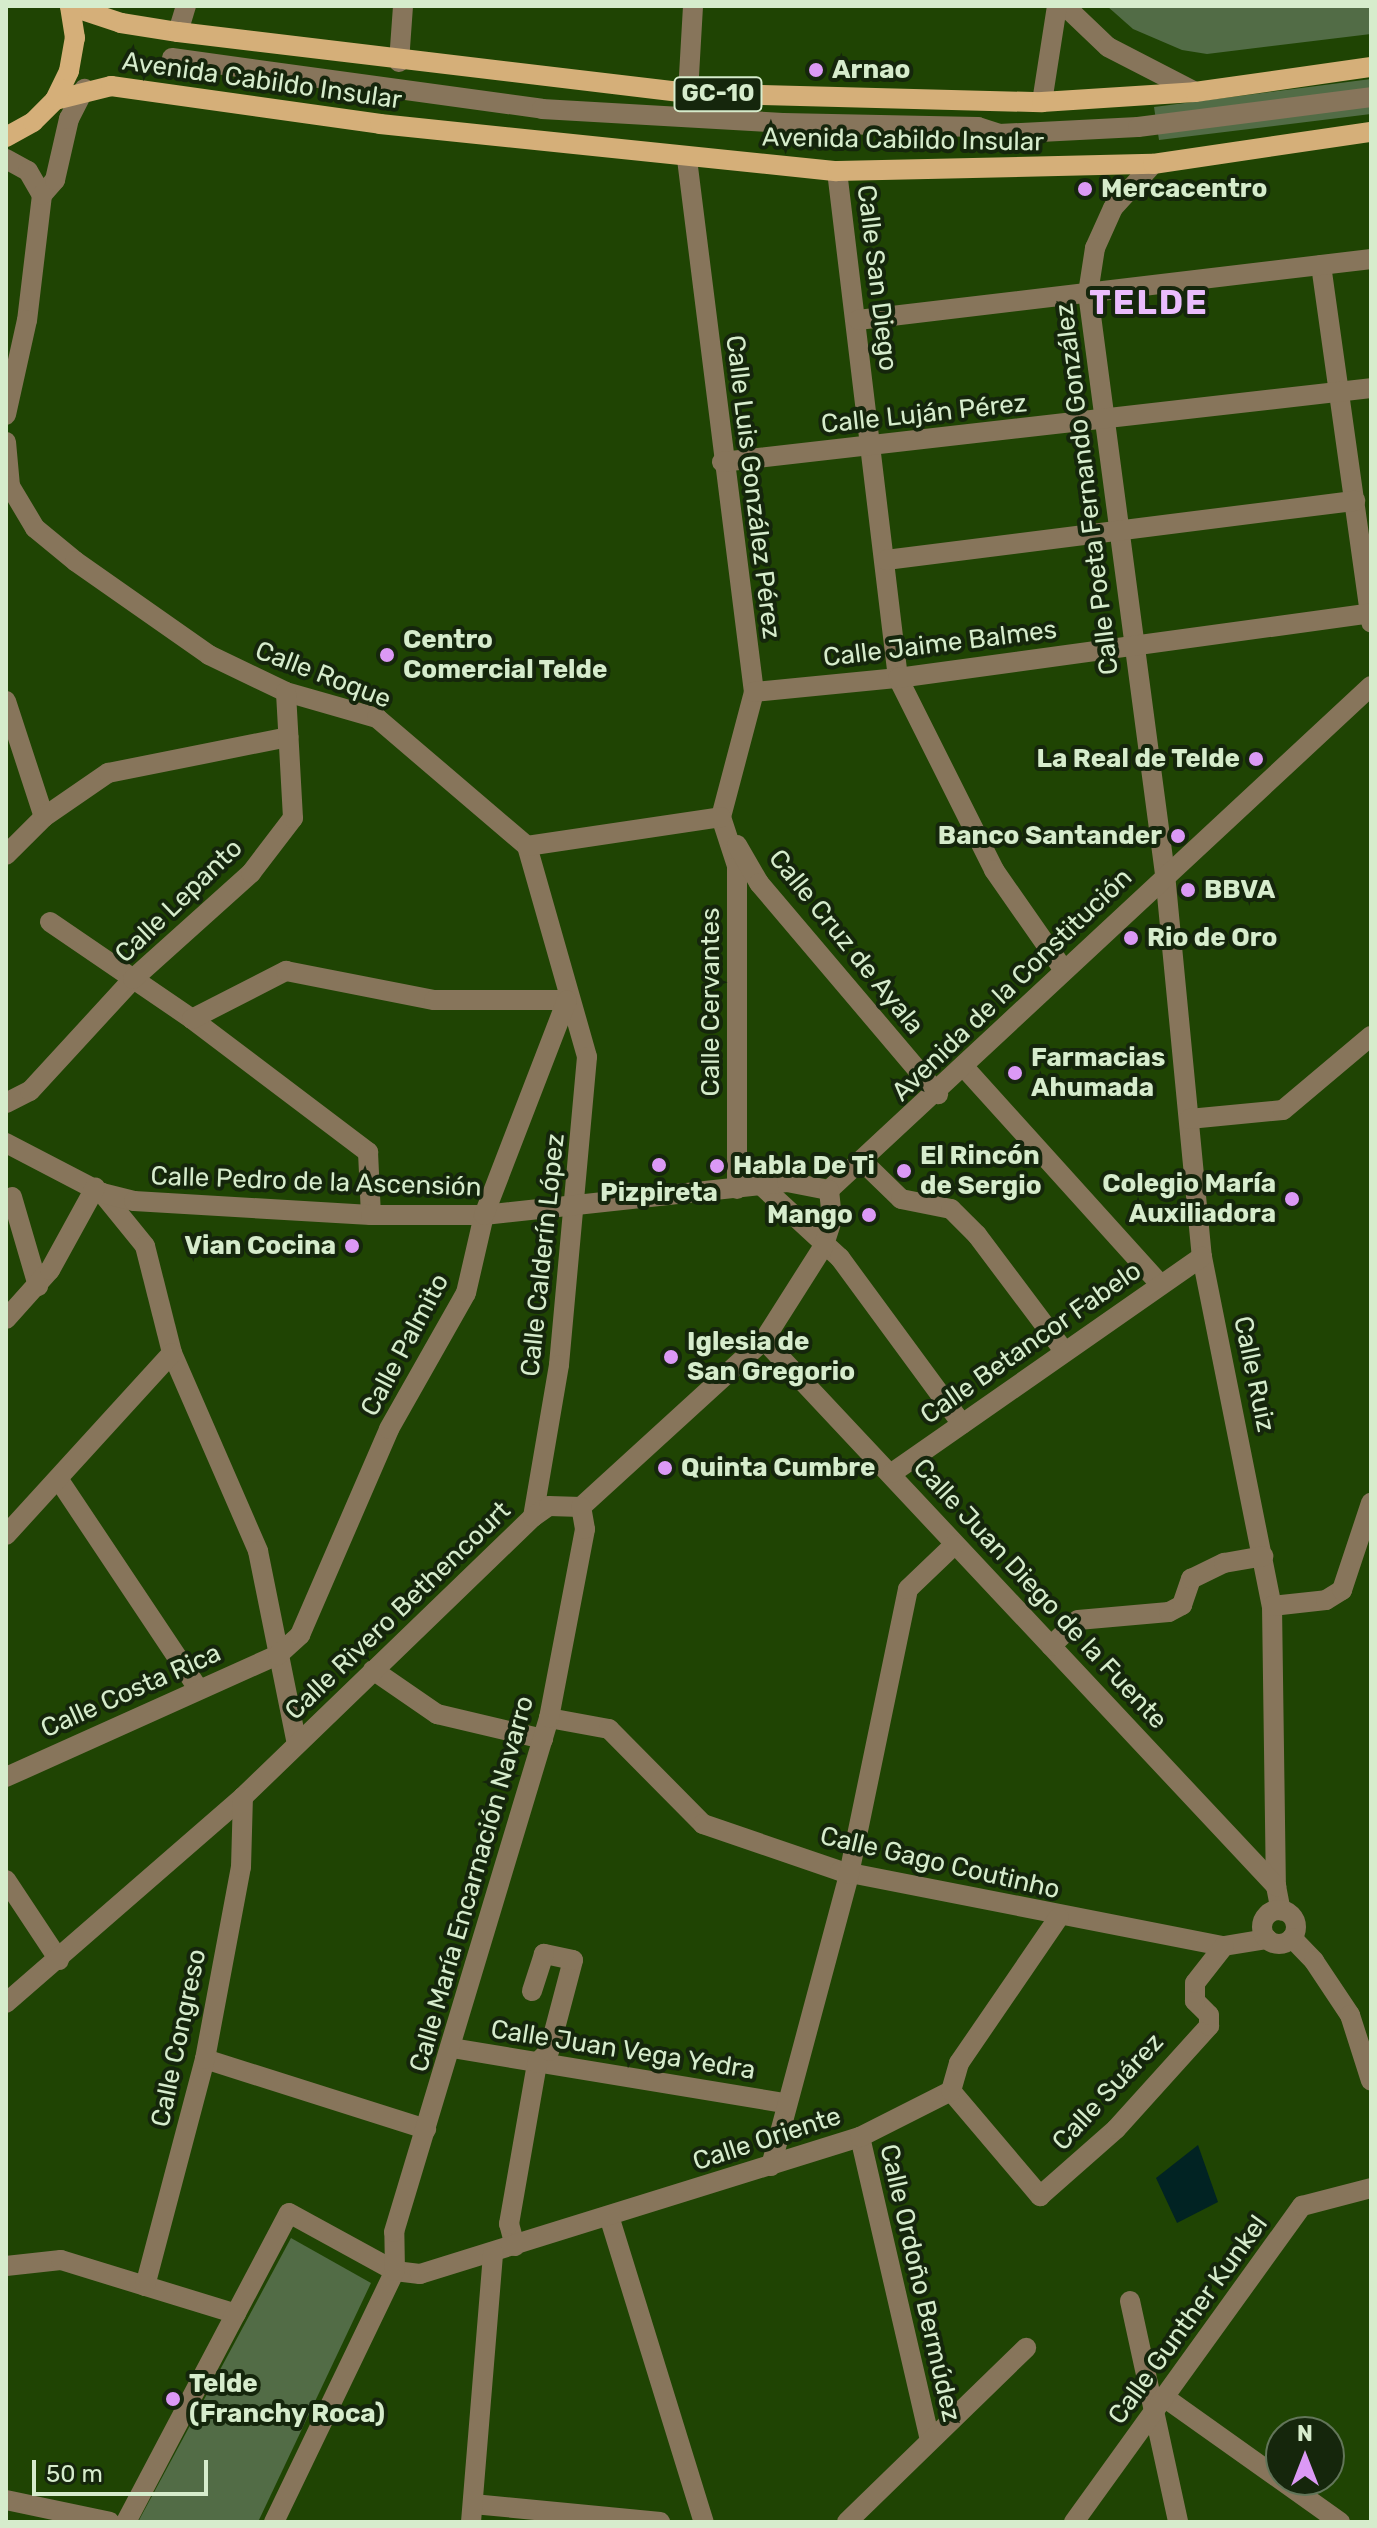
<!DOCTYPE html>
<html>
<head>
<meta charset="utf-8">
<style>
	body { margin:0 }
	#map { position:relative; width:1377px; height:2528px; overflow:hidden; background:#1f4403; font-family:Rubik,sans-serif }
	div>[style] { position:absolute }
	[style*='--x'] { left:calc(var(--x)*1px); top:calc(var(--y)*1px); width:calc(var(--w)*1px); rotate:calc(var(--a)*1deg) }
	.green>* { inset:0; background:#526c46 }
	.water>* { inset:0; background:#012323 }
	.minor>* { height:20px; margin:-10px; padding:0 10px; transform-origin:10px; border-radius:10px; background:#87755b }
	.minor>.ring { margin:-10px; padding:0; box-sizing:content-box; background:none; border:20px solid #87755b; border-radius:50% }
	.major>* { height:20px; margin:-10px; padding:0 10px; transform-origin:10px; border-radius:10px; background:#d5af79 }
	.dots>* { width:22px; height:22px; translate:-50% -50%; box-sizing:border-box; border:4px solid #15260c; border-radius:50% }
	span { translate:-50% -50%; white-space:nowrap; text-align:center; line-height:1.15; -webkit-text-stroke:8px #15260c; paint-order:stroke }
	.shield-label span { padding:2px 6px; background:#15260c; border:2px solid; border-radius:6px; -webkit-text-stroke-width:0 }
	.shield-label { font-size:24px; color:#d6eccc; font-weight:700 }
	.poi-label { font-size:26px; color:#d6eccc; font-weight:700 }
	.left { translate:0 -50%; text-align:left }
	.right { translate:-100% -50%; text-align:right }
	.street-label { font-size:26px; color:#d6eccc }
	.district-label { font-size:34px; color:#eabcfd; font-weight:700; letter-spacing:2px }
	.frame { position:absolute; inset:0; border:8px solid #d6eccc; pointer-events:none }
	.north { position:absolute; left:1265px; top:2416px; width:80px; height:80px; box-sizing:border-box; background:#15260c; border:2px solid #627559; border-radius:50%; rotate:0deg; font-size:22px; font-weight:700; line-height:32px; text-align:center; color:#d6eccc }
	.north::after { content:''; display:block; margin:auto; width:28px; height:36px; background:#db99f5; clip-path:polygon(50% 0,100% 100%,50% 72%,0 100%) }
	.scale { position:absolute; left:32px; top:2460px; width:176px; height:36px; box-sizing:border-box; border:4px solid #d6eccc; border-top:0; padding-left:10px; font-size:24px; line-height:28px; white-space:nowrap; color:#d6eccc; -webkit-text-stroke:6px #15260c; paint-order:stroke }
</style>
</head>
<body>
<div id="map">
	<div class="green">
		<i style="clip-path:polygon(1107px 6px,1371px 6px,1371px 34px,1207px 54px,1182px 50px,1133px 29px)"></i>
		<i style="clip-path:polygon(1371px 79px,1371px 114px,1159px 140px,1154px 107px)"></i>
		<i style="clip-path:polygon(291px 2238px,371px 2283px,258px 2522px,138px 2522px)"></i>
	</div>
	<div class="water">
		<i style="clip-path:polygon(1198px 2145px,1218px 2202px,1177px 2223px,1156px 2178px)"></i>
	</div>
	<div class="minor">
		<i style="--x:1065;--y:6;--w:59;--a:43.6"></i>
		<i style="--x:1108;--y:47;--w:98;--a:27.3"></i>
		<i style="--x:178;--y:32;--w:27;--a:-73"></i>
		<i style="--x:172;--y:58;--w:373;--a:7.8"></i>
		<i style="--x:542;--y:109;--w:241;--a:3.3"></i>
		<i style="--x:783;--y:123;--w:195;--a:1.2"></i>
		<i style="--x:978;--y:127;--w:22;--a:18"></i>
		<i style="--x:999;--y:134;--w:139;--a:-2.9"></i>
		<i style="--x:1138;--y:127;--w:235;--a:-7.3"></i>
		<i style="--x:399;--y:62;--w:56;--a:-85.9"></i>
		<i style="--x:688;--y:93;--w:87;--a:-86.7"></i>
		<i style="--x:1042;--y:102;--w:97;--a:-81.1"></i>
		<i style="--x:6;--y:159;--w:25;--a:29"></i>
		<i style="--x:28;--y:171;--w:28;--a:60"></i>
		<i style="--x:42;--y:195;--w:126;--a:96.8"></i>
		<i style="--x:27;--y:320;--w:97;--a:102.5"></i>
		<i style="--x:687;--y:159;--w:537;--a:82.84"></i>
		<i style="--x:754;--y:692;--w:129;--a:104.8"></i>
		<i style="--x:1153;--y:164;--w:59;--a:132.3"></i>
		<i style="--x:1113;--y:208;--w:44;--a:114.2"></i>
		<i style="--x:1095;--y:248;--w:46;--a:98.8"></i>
		<i style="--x:1088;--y:293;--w:586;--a:82.45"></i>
		<i style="--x:1165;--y:874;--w:385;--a:84.5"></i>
		<i style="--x:1202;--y:1257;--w:356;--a:78.7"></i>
		<i style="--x:1272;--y:1606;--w:280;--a:89.2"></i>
		<i style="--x:1276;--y:1886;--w:25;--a:79"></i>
		<i style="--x:837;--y:171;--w:511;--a:83.14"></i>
		<i style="--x:898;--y:678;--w:215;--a:63.4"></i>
		<i style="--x:994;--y:870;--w:121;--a:55.1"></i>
		<i style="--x:42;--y:195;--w:20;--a:-49"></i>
		<i style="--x:55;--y:180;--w:63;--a:-77.1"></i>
		<i style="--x:69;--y:119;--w:34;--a:-63"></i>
		<i style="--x:1321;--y:265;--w:361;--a:82"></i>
		<i style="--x:858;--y:320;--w:517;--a:-6.78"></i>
		<i style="--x:6;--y:442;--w:44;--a:84.8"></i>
		<i style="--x:10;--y:486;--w:49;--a:59.2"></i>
		<i style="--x:35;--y:528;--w:52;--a:39.5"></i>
		<i style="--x:75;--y:561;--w:164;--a:35"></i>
		<i style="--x:209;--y:655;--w:85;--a:25.7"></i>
		<i style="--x:286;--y:692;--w:95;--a:15.9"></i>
		<i style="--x:377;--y:718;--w:197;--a:40.5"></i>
		<i style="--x:527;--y:846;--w:219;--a:74.1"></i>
		<i style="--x:587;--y:1057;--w:309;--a:95.2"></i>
		<i style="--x:559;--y:1365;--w:154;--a:99.7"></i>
		<i style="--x:722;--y:462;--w:653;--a:-6.5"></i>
		<i style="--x:886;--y:560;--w:473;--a:-7.2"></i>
		<i style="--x:754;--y:692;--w:145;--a:-5.6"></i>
		<i style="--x:898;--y:678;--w:476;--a:-7.8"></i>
		<i style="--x:6;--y:701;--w:122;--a:71.9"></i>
		<i style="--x:721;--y:817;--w:52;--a:71.9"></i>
		<i style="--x:737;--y:866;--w:323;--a:90"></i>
		<i style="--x:737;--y:845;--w:44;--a:59.9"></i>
		<i style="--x:759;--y:883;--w:277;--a:49.7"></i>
		<i style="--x:527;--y:846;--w:196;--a:-8.5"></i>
		<i style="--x:6;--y:855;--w:54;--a:-45"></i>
		<i style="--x:44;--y:817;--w:78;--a:-34.5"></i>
		<i style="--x:108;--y:773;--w:184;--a:-11.3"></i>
		<i style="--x:50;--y:922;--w:172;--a:34.3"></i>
		<i style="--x:192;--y:1019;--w:221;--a:37.1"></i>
		<i style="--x:368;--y:1152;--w:63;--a:87.3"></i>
		<i style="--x:192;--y:1019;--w:106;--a:-27.1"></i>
		<i style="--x:286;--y:971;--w:151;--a:11.1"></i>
		<i style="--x:434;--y:1000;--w:133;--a:0"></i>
		<i style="--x:963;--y:1066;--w:294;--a:47.9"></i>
		<i style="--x:6;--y:1103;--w:27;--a:-27"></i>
		<i style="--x:30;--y:1091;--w:152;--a:-47.4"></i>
		<i style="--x:133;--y:979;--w:159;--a:-41.9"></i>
		<i style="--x:251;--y:873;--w:69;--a:-52.6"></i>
		<i style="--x:293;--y:818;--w:126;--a:-93.2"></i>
		<i style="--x:1189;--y:1119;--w:94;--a:-5.5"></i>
		<i style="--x:1283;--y:1110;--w:115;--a:-40.1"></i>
		<i style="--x:6;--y:1143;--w:108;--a:27.5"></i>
		<i style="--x:102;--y:1193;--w:68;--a:50.9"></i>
		<i style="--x:145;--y:1246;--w:110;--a:75.8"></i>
		<i style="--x:172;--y:1353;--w:216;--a:66.5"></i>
		<i style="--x:258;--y:1551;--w:197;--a:78.6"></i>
		<i style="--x:863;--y:1162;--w:53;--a:44.2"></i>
		<i style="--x:901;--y:1199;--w:51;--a:11.3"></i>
		<i style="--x:951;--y:1209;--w:37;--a:45"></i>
		<i style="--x:977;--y:1235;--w:145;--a:53.1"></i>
		<i style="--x:763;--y:1187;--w:105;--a:42.7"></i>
		<i style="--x:840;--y:1258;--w:206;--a:53.7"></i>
		<i style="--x:829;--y:1190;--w:740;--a:-42.92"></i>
		<i style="--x:102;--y:1193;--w:33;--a:14"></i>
		<i style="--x:134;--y:1201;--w:237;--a:3.4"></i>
		<i style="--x:371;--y:1215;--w:113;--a:0"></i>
		<i style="--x:484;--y:1215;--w:305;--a:-6.2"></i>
		<i style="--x:787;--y:1182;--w:43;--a:10.8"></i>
		<i style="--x:829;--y:1190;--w:30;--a:84"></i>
		<i style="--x:832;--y:1220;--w:28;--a:108"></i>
		<i style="--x:823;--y:1247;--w:110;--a:122.4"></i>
		<i style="--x:764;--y:1340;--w:248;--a:137.6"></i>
		<i style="--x:12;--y:1197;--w:93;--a:73.7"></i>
		<i style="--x:6;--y:1319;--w:66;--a:-48.1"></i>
		<i style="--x:50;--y:1270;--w:94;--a:-61.2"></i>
		<i style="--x:764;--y:1340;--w:749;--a:46.84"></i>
		<i style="--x:892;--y:1473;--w:378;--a:-34.9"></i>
		<i style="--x:59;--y:1480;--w:249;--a:56.3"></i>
		<i style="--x:6;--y:1535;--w:246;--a:-47.6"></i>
		<i style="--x:1272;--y:1606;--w:54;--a:-6.3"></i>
		<i style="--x:1326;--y:1600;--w:19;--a:-32"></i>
		<i style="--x:1342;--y:1590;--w:92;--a:-71.6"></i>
		<i style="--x:1051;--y:1646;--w:37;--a:-44"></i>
		<i style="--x:1078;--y:1620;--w:91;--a:-5"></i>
		<i style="--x:1169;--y:1612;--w:15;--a:-28"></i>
		<i style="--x:1182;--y:1605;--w:28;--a:-71"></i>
		<i style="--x:1191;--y:1579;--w:37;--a:-26"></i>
		<i style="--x:1224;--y:1563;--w:40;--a:-10"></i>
		<i style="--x:373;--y:1670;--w:78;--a:34.5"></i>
		<i style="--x:437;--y:1714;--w:109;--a:13.3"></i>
		<i style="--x:549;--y:1718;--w:61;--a:10.4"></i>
		<i style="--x:609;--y:1729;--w:134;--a:45.3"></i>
		<i style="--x:703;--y:1824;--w:145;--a:18.9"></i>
		<i style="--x:840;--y:1871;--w:391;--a:11.1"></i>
		<i style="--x:1224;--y:1946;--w:44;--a:-9.2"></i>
		<i style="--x:6;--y:1777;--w:298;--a:-24.2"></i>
		<i style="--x:278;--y:1655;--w:30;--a:-42"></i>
		<i style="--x:300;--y:1635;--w:224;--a:-66.6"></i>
		<i style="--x:389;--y:1429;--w:156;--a:-60.5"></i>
		<i style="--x:466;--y:1293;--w:80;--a:-77"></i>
		<i style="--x:484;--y:1215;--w:230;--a:-68.9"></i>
		<i style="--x:6;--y:1880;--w:96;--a:56.5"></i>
		<i class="ring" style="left:1262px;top:1910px;width:14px;height:14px"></i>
		<i style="--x:1292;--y:1938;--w:32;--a:46"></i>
		<i style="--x:1314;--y:1961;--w:65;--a:56.3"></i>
		<i style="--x:1350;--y:2015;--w:69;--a:72.3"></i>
		<i style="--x:6;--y:2003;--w:314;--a:-41"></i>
		<i style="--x:243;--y:1797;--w:403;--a:-44"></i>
		<i style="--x:533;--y:1517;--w:19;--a:-35"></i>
		<i style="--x:549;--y:1506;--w:32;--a:2"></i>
		<i style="--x:452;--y:2048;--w:337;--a:9.4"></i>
		<i style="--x:205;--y:2059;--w:232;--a:17.6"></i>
		<i style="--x:951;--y:2091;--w:138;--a:49.7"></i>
		<i style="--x:1040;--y:2196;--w:101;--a:-41.4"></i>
		<i style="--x:1116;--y:2129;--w:139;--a:-47.9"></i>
		<i style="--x:1209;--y:2026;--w:11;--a:-90"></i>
		<i style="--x:1209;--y:2015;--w:20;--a:-135"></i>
		<i style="--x:1195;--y:2001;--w:18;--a:-90"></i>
		<i style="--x:1195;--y:1983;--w:47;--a:-51.9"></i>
		<i style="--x:860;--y:2137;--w:311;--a:77"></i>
		<i style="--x:771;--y:2166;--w:302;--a:-75"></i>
		<i style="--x:849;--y:1874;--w:291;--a:-78.3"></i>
		<i style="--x:908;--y:1589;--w:64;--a:-43.7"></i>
		<i style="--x:609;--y:2216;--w:320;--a:72.8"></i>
		<i style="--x:515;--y:2246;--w:23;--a:-105"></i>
		<i style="--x:509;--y:2224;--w:163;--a:-80.1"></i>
		<i style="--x:537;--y:2063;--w:17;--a:-45"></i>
		<i style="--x:549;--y:2051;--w:94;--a:-75.2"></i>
		<i style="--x:573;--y:1960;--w:30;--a:-168"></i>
		<i style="--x:544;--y:1954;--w:39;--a:108"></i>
		<i style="--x:6;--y:2266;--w:55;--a:-6.2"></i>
		<i style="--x:61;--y:2260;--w:183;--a:17.1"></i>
		<i style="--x:145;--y:2286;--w:235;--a:-75.2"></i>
		<i style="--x:205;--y:2059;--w:195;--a:-79.4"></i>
		<i style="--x:241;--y:1867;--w:70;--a:-88.4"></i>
		<i style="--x:1130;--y:2301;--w:226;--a:77.7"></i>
		<i style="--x:1164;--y:2397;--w:216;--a:35.4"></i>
		<i style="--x:6;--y:2500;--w:106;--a:11.9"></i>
		<i style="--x:473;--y:2504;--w:188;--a:5.5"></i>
		<i style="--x:126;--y:2522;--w:349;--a:-62.2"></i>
		<i style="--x:289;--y:2213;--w:121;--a:28.7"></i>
		<i style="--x:395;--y:2271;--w:25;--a:7"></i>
		<i style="--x:420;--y:2274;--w:461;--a:-17.3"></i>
		<i style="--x:860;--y:2137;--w:102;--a:-26.8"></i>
		<i style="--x:951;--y:2091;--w:29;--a:-74"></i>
		<i style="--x:959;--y:2063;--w:177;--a:-55.6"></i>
		<i style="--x:274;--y:2522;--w:279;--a:-64.3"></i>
		<i style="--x:395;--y:2271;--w:39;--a:-91"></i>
		<i style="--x:394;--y:2232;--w:537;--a:-73.22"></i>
		<i style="--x:549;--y:1718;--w:192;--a:-79.2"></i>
		<i style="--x:585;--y:1529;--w:22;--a:-100"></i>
		<i style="--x:471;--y:2522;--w:270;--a:-85.3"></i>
		<i style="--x:847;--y:2522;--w:250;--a:-44.2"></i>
		<i style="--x:1074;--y:2522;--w:390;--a:-54.2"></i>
		<i style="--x:1302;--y:2206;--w:71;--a:-14.6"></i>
	</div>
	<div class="major">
		<i style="--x:70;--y:6;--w:54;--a:18.4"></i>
		<i style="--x:121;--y:23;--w:58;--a:9"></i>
		<i style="--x:178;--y:32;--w:514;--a:6.82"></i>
		<i style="--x:688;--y:93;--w:354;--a:1.5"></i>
		<i style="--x:1042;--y:102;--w:153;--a:-3.7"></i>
		<i style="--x:1195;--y:92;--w:178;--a:-8.1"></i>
		<i style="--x:55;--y:100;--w:58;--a:-14"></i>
		<i style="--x:111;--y:86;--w:272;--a:8"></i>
		<i style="--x:380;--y:124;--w:459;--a:5.9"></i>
		<i style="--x:837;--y:171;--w:316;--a:-1.3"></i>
		<i style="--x:1153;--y:164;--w:220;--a:-8.4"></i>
		<i style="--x:6;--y:137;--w:31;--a:-29"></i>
		<i style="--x:33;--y:122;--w:31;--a:-45"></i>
		<i style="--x:55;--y:100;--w:32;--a:-64"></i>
		<i style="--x:69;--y:71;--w:34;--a:-80"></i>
		<i style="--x:75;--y:38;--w:32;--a:-99"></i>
	</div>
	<div class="dots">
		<i style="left:816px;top:70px;background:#db99f5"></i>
		<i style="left:1085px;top:189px;background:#db99f5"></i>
		<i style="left:387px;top:655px;background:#db99f5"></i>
		<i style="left:1256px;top:759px;background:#db99f5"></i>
		<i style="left:1178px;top:836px;background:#db99f5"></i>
		<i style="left:1188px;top:890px;background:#db99f5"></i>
		<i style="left:1131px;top:938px;background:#db99f5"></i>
		<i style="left:1015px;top:1073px;background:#db99f5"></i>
		<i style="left:659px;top:1165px;background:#db99f5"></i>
		<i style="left:717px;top:1166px;background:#db99f5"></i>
		<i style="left:904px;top:1171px;background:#db99f5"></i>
		<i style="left:1292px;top:1199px;background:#db99f5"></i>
		<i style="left:869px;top:1215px;background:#db99f5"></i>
		<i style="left:352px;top:1246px;background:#db99f5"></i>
		<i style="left:671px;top:1357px;background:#db99f5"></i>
		<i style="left:665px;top:1468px;background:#db99f5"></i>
		<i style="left:173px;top:2399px;background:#db99f5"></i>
	</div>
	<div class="shield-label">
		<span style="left:718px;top:94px">GC-10</span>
	</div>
	<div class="poi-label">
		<span class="left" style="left:832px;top:70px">Arnao</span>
		<span class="left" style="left:1101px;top:189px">Mercacentro</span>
		<span class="left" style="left:403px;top:655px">Centro<br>Comercial Telde</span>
		<span class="right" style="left:1240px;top:759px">La Real de Telde</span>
		<span class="right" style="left:1162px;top:836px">Banco Santander</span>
		<span class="left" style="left:1204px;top:890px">BBVA</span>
		<span class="left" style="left:1147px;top:938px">Rio de Oro</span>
		<span class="left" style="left:1031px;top:1073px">Farmacias<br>Ahumada</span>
		<span class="left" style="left:920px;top:1171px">El Rincón<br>de Sergio</span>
		<span class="left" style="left:733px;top:1166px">Habla De Ti</span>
		<span class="right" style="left:1276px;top:1199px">Colegio María<br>Auxiliadora</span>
		<span style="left:659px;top:1193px">Pizpireta</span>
		<span class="right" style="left:853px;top:1215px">Mango</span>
		<span class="right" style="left:336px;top:1246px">Vian Cocina</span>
		<span class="left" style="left:687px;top:1357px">Iglesia de<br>San Gregorio</span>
		<span class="left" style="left:681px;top:1468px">Quinta Cumbre</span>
		<span class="left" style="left:189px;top:2399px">Telde<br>(Franchy Roca)</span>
	</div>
	<div class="street-label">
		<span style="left:262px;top:81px;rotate:8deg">Avenida Cabildo Insular</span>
		<span style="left:903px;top:140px;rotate:1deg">Avenida Cabildo Insular</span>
		<span style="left:877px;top:278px;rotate:83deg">Calle San Diego</span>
		<span style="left:924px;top:414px;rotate:-6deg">Calle Luján Pérez</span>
		<span style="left:753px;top:487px;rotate:83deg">Calle Luis González Pérez</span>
		<span style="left:1087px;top:489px;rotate:-97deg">Calle Poeta Fernando González</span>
		<span style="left:940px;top:644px;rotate:-7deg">Calle Jaime Balmes</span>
		<span style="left:323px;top:675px;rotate:21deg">Calle Roque</span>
		<span style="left:179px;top:901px;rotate:-44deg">Calle Lepanto</span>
		<span style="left:846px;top:942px;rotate:51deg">Calle Cruz de Ayala</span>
		<span style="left:1012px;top:985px;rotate:-44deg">Avenida de la Constitución</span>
		<span style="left:711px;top:1002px;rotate:-90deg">Calle Cervantes</span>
		<span style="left:316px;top:1182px;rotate:2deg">Calle Pedro de la Ascensión</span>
		<span style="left:543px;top:1255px;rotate:-84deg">Calle Calderín López</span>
		<span style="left:1031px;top:1343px;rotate:-35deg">Calle Betancor Fabelo</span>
		<span style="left:405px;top:1345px;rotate:-62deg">Calle Palmito</span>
		<span style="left:1254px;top:1374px;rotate:78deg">Calle Ruiz</span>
		<span style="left:1040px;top:1594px;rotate:47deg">Calle Juan Diego de la Fuente</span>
		<span style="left:398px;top:1611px;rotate:-44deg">Calle Rivero Bethencourt</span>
		<span style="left:131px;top:1691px;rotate:-24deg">Calle Costa Rica</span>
		<span style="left:940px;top:1863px;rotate:13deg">Calle Gago Coutinho</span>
		<span style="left:472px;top:1884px;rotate:-74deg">Calle María Encarnación Navarro</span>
		<span style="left:179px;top:2038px;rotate:-78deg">Calle Congreso</span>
		<span style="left:623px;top:2050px;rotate:9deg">Calle Juan Vega Yedra</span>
		<span style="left:1108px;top:2092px;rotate:-47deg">Calle Suárez</span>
		<span style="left:767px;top:2139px;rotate:-18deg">Calle Oriente</span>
		<span style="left:920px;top:2283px;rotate:77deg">Calle Ordoño Bermúdez</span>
		<span style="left:1188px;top:2320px;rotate:-54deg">Calle Gunther Kunkel</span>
	</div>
	<div class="district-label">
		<span style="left:1149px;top:303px">TELDE</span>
	</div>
	<div class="frame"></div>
	<div class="north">N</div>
	<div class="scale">50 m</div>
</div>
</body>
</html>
